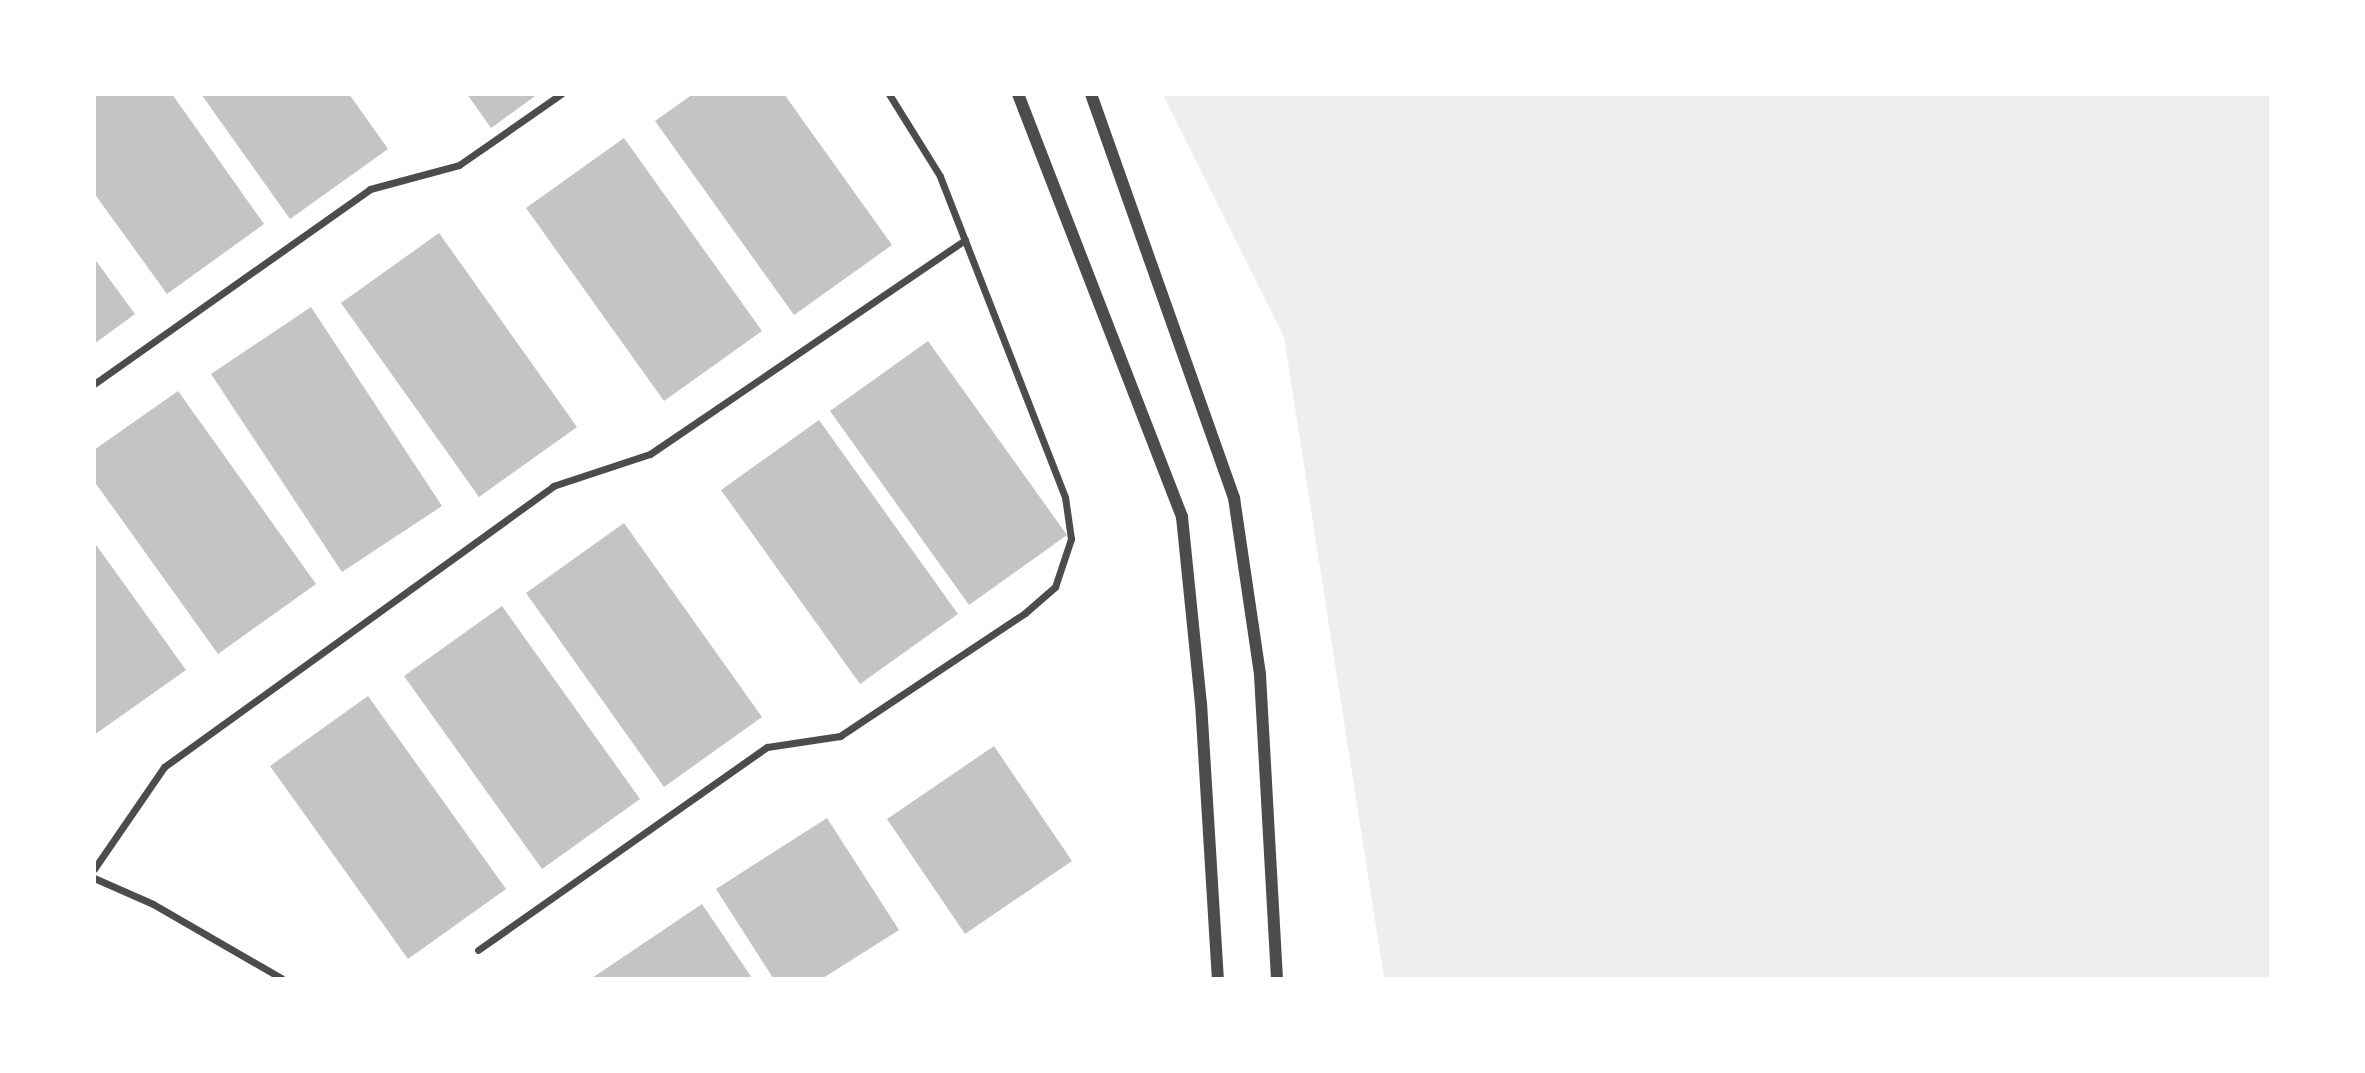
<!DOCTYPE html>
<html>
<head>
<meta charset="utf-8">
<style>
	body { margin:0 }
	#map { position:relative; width:2365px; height:1073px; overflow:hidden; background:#fff; font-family:"Source Serif 4",serif }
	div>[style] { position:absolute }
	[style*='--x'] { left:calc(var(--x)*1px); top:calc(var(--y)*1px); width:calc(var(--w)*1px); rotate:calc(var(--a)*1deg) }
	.green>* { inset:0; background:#eee }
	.building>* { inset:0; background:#c4c4c4 }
	.minor>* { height:7px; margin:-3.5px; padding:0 3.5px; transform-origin:3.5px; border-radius:3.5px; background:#4c4c4c }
	.tertiary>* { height:12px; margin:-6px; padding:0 6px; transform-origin:6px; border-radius:6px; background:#4c4c4c }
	span { translate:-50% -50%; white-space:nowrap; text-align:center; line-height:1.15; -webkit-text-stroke:6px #fff; paint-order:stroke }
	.frame { position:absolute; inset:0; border:96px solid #fff; pointer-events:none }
</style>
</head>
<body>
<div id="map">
	<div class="green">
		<i style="clip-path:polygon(1163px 95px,2270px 95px,2270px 978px,1384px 978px,1284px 337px)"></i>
	</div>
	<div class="building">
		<i style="clip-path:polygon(94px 94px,172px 94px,264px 224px,167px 294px,94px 193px)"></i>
		<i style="clip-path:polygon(201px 94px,349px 94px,388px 149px,290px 219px)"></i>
		<i style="clip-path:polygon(467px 94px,538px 94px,491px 128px)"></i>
		<i style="clip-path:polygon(693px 94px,784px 94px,892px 245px,794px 315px,655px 121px)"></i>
		<i style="clip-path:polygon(624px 138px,762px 331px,664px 401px,526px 208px)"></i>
		<i style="clip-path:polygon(439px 233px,577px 427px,479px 497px,341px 303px)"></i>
		<i style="clip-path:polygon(94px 258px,135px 314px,94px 344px)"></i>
		<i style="clip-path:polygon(311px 307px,442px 506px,342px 572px,211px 374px)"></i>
		<i style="clip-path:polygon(928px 341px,1067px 535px,969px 605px,830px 411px)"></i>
		<i style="clip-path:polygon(178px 391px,316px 584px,218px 654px,94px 481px,94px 450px)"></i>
		<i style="clip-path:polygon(819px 420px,958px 614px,860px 684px,721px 490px)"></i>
		<i style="clip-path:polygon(624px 523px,762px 717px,664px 787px,526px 593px)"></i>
		<i style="clip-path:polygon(94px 542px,186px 670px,94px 735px)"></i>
		<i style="clip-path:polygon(502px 606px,640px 799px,542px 869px,404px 676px)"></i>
		<i style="clip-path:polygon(368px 696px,506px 889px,408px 959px,270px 766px)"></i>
		<i style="clip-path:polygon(994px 746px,1072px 861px,965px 934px,887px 819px)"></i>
		<i style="clip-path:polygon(827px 818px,899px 930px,823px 978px,773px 978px,716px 889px)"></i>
		<i style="clip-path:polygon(702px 904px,752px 978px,592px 978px)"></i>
	</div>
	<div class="minor">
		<i style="--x:94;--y:384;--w:338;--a:-35.2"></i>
		<i style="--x:370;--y:189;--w:92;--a:-15.1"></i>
		<i style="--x:459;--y:165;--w:124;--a:-34.8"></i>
		<i style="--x:94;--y:869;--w:124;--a:-55.5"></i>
		<i style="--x:164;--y:767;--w:480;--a:-35.8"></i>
		<i style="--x:553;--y:486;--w:102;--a:-18.3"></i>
		<i style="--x:650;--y:454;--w:381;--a:-34.2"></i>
		<i style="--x:94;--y:878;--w:64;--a:23.8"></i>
		<i style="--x:153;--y:904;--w:148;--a:30"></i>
		<i style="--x:478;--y:950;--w:353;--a:-35.1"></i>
		<i style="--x:767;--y:747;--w:74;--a:-8.6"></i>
		<i style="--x:840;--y:736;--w:222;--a:-33.6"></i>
		<i style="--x:1025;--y:613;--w:40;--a:-41"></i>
		<i style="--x:1055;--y:587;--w:51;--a:-71.6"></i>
		<i style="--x:1071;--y:539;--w:42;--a:-98.1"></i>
		<i style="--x:1065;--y:497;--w:344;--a:-111.3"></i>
		<i style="--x:940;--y:176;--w:97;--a:-121.9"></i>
	</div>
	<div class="tertiary">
		<i style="--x:1018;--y:94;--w:454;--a:68.8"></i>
		<i style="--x:1182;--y:517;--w:187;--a:84.2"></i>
		<i style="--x:1201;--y:703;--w:276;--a:86.5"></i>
		<i style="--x:1091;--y:94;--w:429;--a:70.5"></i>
		<i style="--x:1234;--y:498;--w:179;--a:81.6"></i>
		<i style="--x:1260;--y:675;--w:303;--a:86.8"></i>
	</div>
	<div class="frame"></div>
</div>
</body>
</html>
